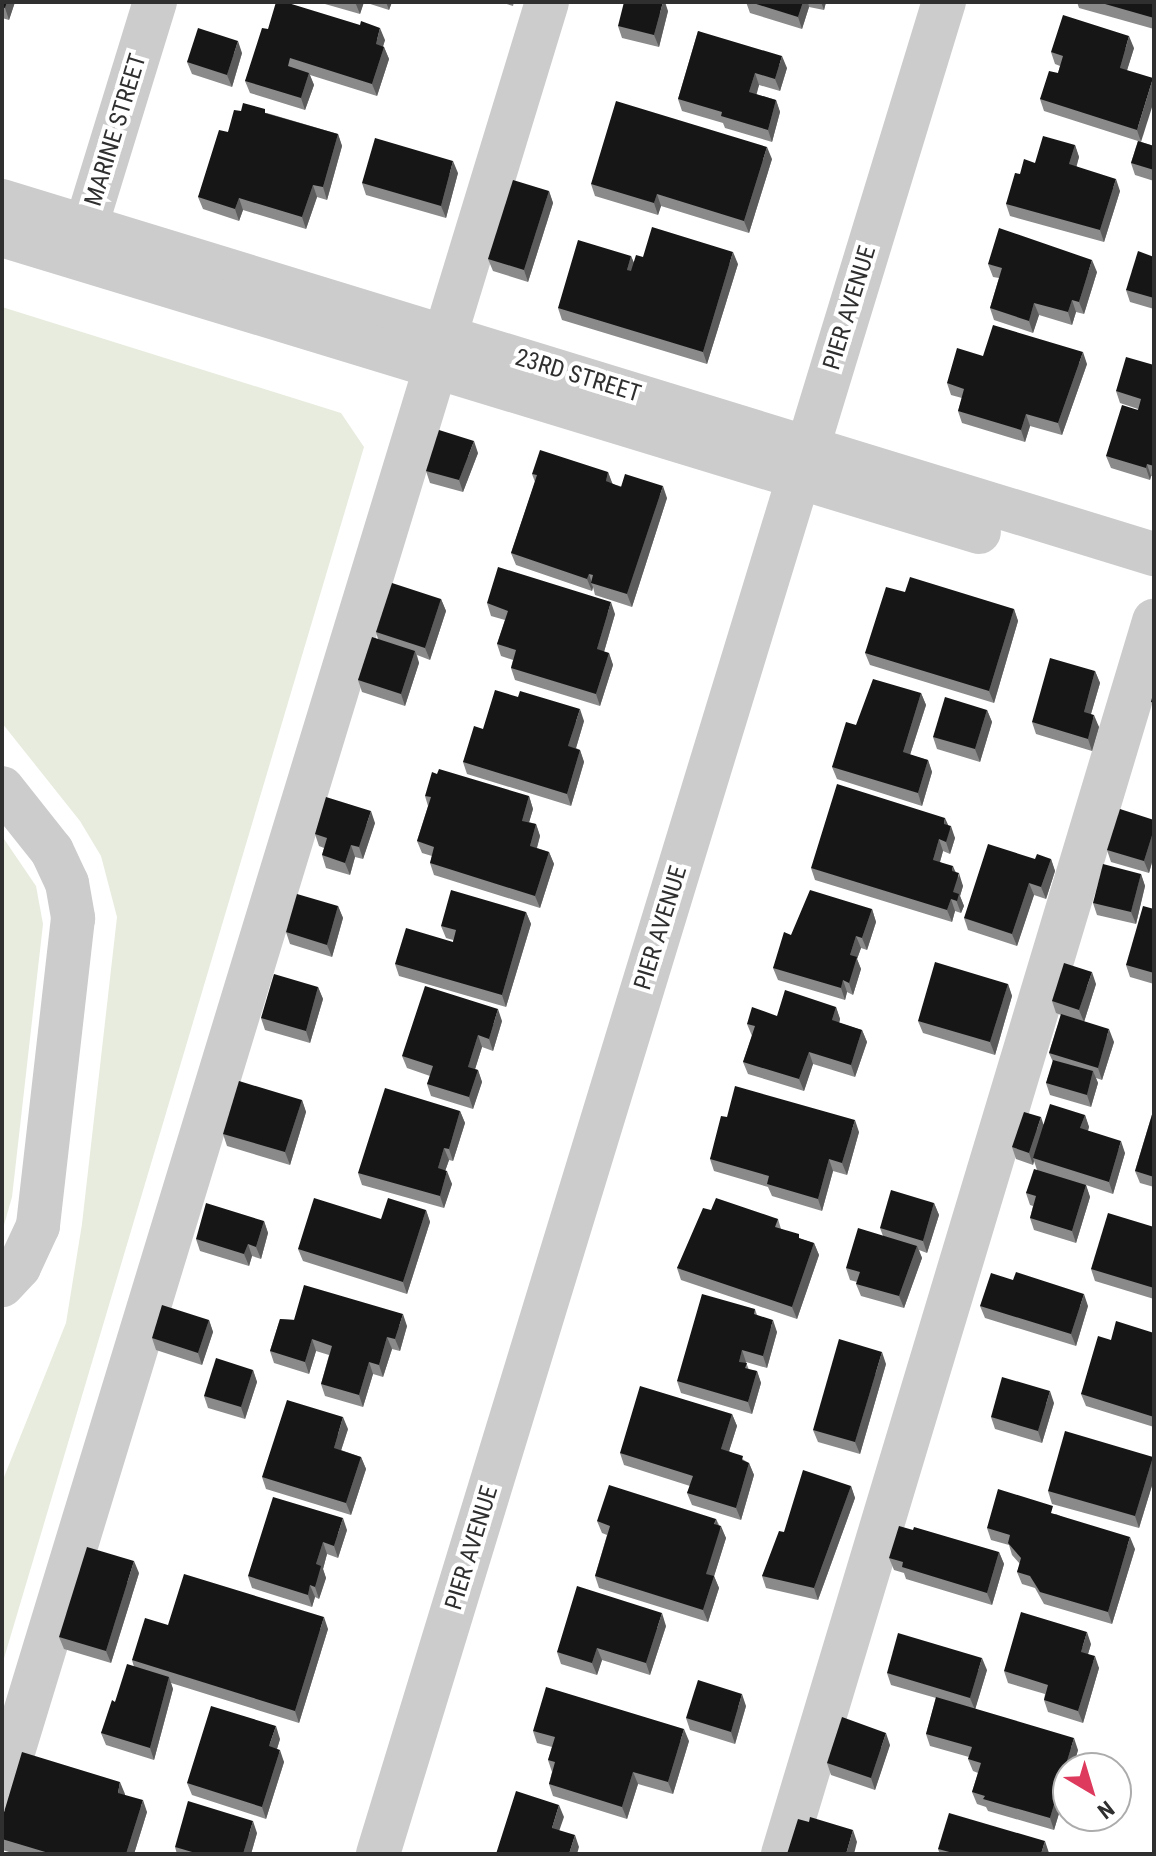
<!DOCTYPE html>
<html>
<head>
<meta charset="utf-8">
<style>
	body { margin:0 }
	#map { position:relative; width:1156px; height:1856px; overflow:hidden; background:#fff; font-family:"Roboto Condensed",sans-serif }
	div>[style] { position:absolute }
	[style*='--x'] { left:calc(var(--x)*1px); top:calc(var(--y)*1px); width:calc(var(--w)*1px); rotate:calc(var(--a)*1deg) }
	.green>* { inset:0; background:#e7ecde }
	.minor>* { height:44px; margin:-22px; padding:0 22px; transform-origin:22px; border-radius:22px; background:#ccc }
	.wall>* { inset:0; background:#8a8a8a }
	.shaded-wall>* { inset:0; background:#5c5c5c }
	.building>* { inset:0; background:#161616 }
	span { translate:-50% -50%; white-space:nowrap; text-align:center; line-height:1.15; -webkit-text-stroke:8px #fff; paint-order:stroke }
	.street-label { font-size:24px; color:#2f2f2f }
	.frame { position:absolute; inset:0; border:4px solid #2f2f2f; pointer-events:none }
	.north { position:absolute; left:1052px; top:1752px; width:80px; height:80px; box-sizing:border-box; background:#fff; border:2px solid #acacac; border-radius:50%; rotate:142deg; font-size:22px; font-weight:700; line-height:32px; text-align:center; color:#2f2f2f }
	.north::after { content:''; display:block; margin:auto; width:28px; height:36px; background:#de3a5d; clip-path:polygon(50% 0,100% 100%,50% 72%,0 100%) }
</style>
</head>
<body>
<div id="map">
	<div class="green">
		<i style="clip-path:polygon(2px 307px,341px 413px,364px 447px,2px 1665px,2px 1482px,66px 1323px,82px 1224px,117px 917px,101px 856px,80px 821px,2px 723px)"></i>
		<i style="clip-path:polygon(2px 836px,36px 886px,43px 924px,12px 1197px,2px 1232px)"></i>
	</div>
	<div class="minor">
		<i style="--x:2;--y:201;--w:1205;--a:17.04"></i>
		<i style="--x:2;--y:235;--w:1021;--a:16.91"></i>
		<i style="--x:78;--y:252;--w:262;--a:-72.9"></i>
		<i style="--x:2;--y:788;--w:80;--a:51.6"></i>
		<i style="--x:52;--y:851;--w:35;--a:65"></i>
		<i style="--x:67;--y:883;--w:36;--a:80"></i>
		<i style="--x:73;--y:918;--w:310;--a:96.5"></i>
		<i style="--x:38;--y:1226;--w:45;--a:114.9"></i>
		<i style="--x:19;--y:1267;--w:25;--a:133"></i>
		<i style="--x:2;--y:1788;--w:1867;--a:-73.03"></i>
		<i style="--x:378;--y:1854;--w:1937;--a:-73.01"></i>
		<i style="--x:783;--y:1854;--w:1288;--a:-73.25"></i>
	</div>
	<div class="wall">
		<i style="clip-path:polygon(2px 2px,15px 2px,9px 20px,2px 18px)"></i>
		<i style="clip-path:polygon(318px 2px,392px 2px,389px 10px,364px 2px,360px 14px)"></i>
		<i style="clip-path:polygon(500px 2px,514px 2px,513px 6px)"></i>
		<i style="clip-path:polygon(746px 2px,826px 2px,824px 10px,809px 7px,802px 29px,750px 13px)"></i>
		<i style="clip-path:polygon(1077px 2px,1154px 2px,1154px 29px,1079px 8px)"></i>
		<i style="clip-path:polygon(668px 11px,659px 47px,622px 38px,618px 26px)"></i>
		<i style="clip-path:polygon(268px 29px,385px 40px,383px 46px,384px 47px,389px 59px,377px 96px,310px 75px,314px 85px,305px 110px,250px 93px,245px 81px)"></i>
		<i style="clip-path:polygon(698px 31px,787px 68px,780px 91px,759px 85px,756px 94px,776px 100px,780px 112px,772px 142px,725px 128px,723px 123px,682px 111px,678px 99px)"></i>
		<i style="clip-path:polygon(1134px 48px,1127px 70px,1141px 142px,1154px 146px,1154px 181px,1135px 175px,1131px 163px,1138px 141px,1044px 111px,1040px 99px,1058px 73px,1060px 66px,1055px 64px,1051px 52px)"></i>
		<i style="clip-path:polygon(242px 53px,232px 87px,192px 74px,187px 62px)"></i>
		<i style="clip-path:polygon(241px 111px,267px 113px,338px 134px,342px 146px,327px 200px,317px 197px,306px 229px,243px 210px,239px 221px,203px 209px,198px 197px,228px 132px)"></i>
		<i style="clip-path:polygon(1075px 145px,1079px 157px,1076px 166px,1120px 191px,1104px 242px,1010px 216px,1006px 204px,1020px 174px,1035px 163px)"></i>
		<i style="clip-path:polygon(772px 159px,749px 233px,661px 206px,658px 215px,595px 196px,591px 184px)"></i>
		<i style="clip-path:polygon(458px 173px,446px 218px,366px 195px,362px 183px)"></i>
		<i style="clip-path:polygon(549px 191px,553px 203px,528px 282px,493px 271px,488px 259px)"></i>
		<i style="clip-path:polygon(631px 256px,634px 263px,643px 257px,738px 264px,707px 364px,562px 320px,558px 308px)"></i>
		<i style="clip-path:polygon(1154px 257px,1154px 309px,1130px 302px,1126px 290px)"></i>
		<i style="clip-path:polygon(988px 264px,1097px 272px,1084px 314px,1076px 312px,1072px 325px,1039px 315px,1033px 333px,994px 320px,990px 308px,999px 278px,993px 277px)"></i>
		<i style="clip-path:polygon(983px 356px,1087px 364px,1062px 435px,1030px 426px,1025px 442px,962px 423px,958px 411px,962px 398px,951px 395px,947px 383px)"></i>
		<i style="clip-path:polygon(1154px 365px,1154px 477px,1151px 476px,1150px 480px,1111px 468px,1106px 456px,1138px 409px,1120px 403px,1116px 391px)"></i>
		<i style="clip-path:polygon(478px 453px,463px 492px,430px 483px,426px 471px)"></i>
		<i style="clip-path:polygon(608px 472px,612px 484px,667px 498px,632px 607px,595px 595px,593px 587px,592px 591px,516px 565px,511px 553px,535px 482px,532px 474px)"></i>
		<i style="clip-path:polygon(905px 592px,1014px 609px,1018px 621px,994px 703px,870px 665px,865px 653px)"></i>
		<i style="clip-path:polygon(441px 599px,446px 611px,430px 660px,417px 655px,419px 663px,405px 706px,362px 692px,358px 680px,378px 639px,376px 632px)"></i>
		<i style="clip-path:polygon(487px 603px,615px 614px,604px 652px,609px 653px,613px 665px,600px 706px,515px 680px,511px 668px,513px 660px,501px 656px,497px 644px,505px 620px,491px 616px)"></i>
		<i style="clip-path:polygon(1095px 671px,1100px 683px,1091px 714px,1099px 727px,1092px 751px,1036px 734px,1032px 722px)"></i>
		<i style="clip-path:polygon(921px 693px,926px 705px,910px 755px,928px 760px,932px 772px,922px 806px,837px 779px,832px 767px,856px 725px)"></i>
		<i style="clip-path:polygon(987px 710px,992px 722px,980px 762px,937px 749px,933px 737px)"></i>
		<i style="clip-path:polygon(584px 721px,576px 748px,580px 750px,584px 762px,571px 806px,467px 774px,463px 762px,483px 729px)"></i>
		<i style="clip-path:polygon(425px 796px,529px 796px,533px 809px,529px 822px,536px 824px,540px 836px,537px 848px,549px 852px,554px 864px,540px 908px,434px 875px,430px 863px,432px 856px,422px 853px,417px 841px,428px 806px)"></i>
		<i style="clip-path:polygon(1154px 820px,1154px 855px,1149px 873px,1111px 862px,1107px 850px)"></i>
		<i style="clip-path:polygon(375px 823px,363px 859px,355px 857px,350px 875px,326px 868px,322px 855px,324px 848px,319px 846px,315px 834px)"></i>
		<i style="clip-path:polygon(948px 825px,955px 838px,950px 854px,943px 851px,940px 862px,956px 872px,963px 886px,960px 896px,964px 906px,961px 913px,955px 911px,952px 922px,815px 880px,811px 868px)"></i>
		<i style="clip-path:polygon(1035px 859px,1051px 859px,1055px 871px,1046px 899px,1034px 895px,1017px 946px,968px 930px,964px 918px)"></i>
		<i style="clip-path:polygon(1141px 874px,1145px 886px,1136px 924px,1097px 915px,1093px 903px)"></i>
		<i style="clip-path:polygon(338px 906px,343px 918px,332px 957px,290px 944px,286px 932px)"></i>
		<i style="clip-path:polygon(872px 909px,876px 922px,867px 950px,861px 948px,857px 959px,861px 969px,853px 995px,847px 992px,845px 1000px,778px 980px,773px 968px,791px 935px)"></i>
		<i style="clip-path:polygon(1154px 909px,1154px 984px,1130px 977px,1126px 965px)"></i>
		<i style="clip-path:polygon(526px 912px,531px 924px,506px 1007px,399px 976px,395px 964px,453px 942px,453px 940px,446px 938px,441px 926px)"></i>
		<i style="clip-path:polygon(1008px 984px,1012px 996px,995px 1055px,923px 1033px,918px 1021px)"></i>
		<i style="clip-path:polygon(1096px 984px,1084px 1022px,1114px 1042px,1102px 1080px,1096px 1078px,1098px 1083px,1091px 1107px,1050px 1095px,1046px 1083px,1053px 1062px,1049px 1053px,1061px 1015px,1056px 1013px,1052px 1001px)"></i>
		<i style="clip-path:polygon(318px 987px,323px 999px,310px 1043px,265px 1030px,261px 1018px)"></i>
		<i style="clip-path:polygon(836px 1007px,840px 1019px,839px 1023px,862px 1030px,867px 1042px,855px 1077px,813px 1064px,804px 1091px,748px 1074px,743px 1062px,752px 1036px,747px 1024px,777px 1016px)"></i>
		<i style="clip-path:polygon(502px 1021px,493px 1051px,482px 1047px,475px 1069px,478px 1070px,482px 1082px,473px 1109px,431px 1096px,427px 1084px,430px 1076px,407px 1068px,402px 1056px)"></i>
		<i style="clip-path:polygon(302px 1100px,306px 1112px,290px 1165px,227px 1146px,223px 1134px)"></i>
		<i style="clip-path:polygon(1154px 1108px,1154px 1187px,1140px 1183px,1135px 1171px)"></i>
		<i style="clip-path:polygon(460px 1111px,465px 1123px,453px 1161px,449px 1160px,445px 1171px,452px 1184px,444px 1208px,362px 1185px,358px 1173px)"></i>
		<i style="clip-path:polygon(1085px 1115px,1089px 1127px,1088px 1131px,1125px 1153px,1113px 1194px,1086px 1185px,1090px 1197px,1076px 1243px,1034px 1230px,1030px 1218px,1033px 1206px,1030px 1205px,1026px 1193px,1037px 1170px,1034px 1161px,1033px 1165px,1016px 1159px,1012px 1147px,1044px 1124px)"></i>
		<i style="clip-path:polygon(727px 1117px,859px 1132px,847px 1175px,833px 1171px,822px 1211px,772px 1196px,768px 1187px,714px 1171px,710px 1159px)"></i>
		<i style="clip-path:polygon(934px 1203px,939px 1215px,927px 1253px,919px 1250px,922px 1258px,904px 1308px,861px 1296px,856px 1284px,857px 1282px,850px 1280px,846px 1268px,883px 1236px,880px 1228px)"></i>
		<i style="clip-path:polygon(426px 1210px,430px 1222px,407px 1294px,303px 1261px,298px 1249px)"></i>
		<i style="clip-path:polygon(711px 1210px,778px 1219px,781px 1229px,801px 1239px,814px 1243px,819px 1255px,797px 1319px,681px 1280px,677px 1268px)"></i>
		<i style="clip-path:polygon(264px 1221px,268px 1233px,261px 1259px,252px 1256px,249px 1266px,200px 1251px,196px 1239px)"></i>
		<i style="clip-path:polygon(1154px 1227px,1154px 1299px,1095px 1281px,1091px 1269px)"></i>
		<i style="clip-path:polygon(980px 1306px,1088px 1306px,1076px 1346px,985px 1318px)"></i>
		<i style="clip-path:polygon(755px 1309px,757px 1315px,777px 1332px,767px 1368px,746px 1362px,749px 1370px,757px 1371px,761px 1383px,752px 1414px,681px 1393px,677px 1381px)"></i>
		<i style="clip-path:polygon(280px 1319px,407px 1326px,400px 1351px,392px 1349px,383px 1377px,373px 1374px,363px 1407px,325px 1396px,321px 1384px,329px 1355px,316px 1351px,309px 1374px,274px 1363px,270px 1351px)"></i>
		<i style="clip-path:polygon(209px 1320px,213px 1332px,202px 1365px,156px 1350px,152px 1338px)"></i>
		<i style="clip-path:polygon(1154px 1333px,1154px 1427px,1086px 1406px,1081px 1394px,1111px 1340px)"></i>
		<i style="clip-path:polygon(886px 1364px,860px 1454px,818px 1442px,813px 1430px)"></i>
		<i style="clip-path:polygon(253px 1370px,257px 1382px,245px 1419px,208px 1408px,204px 1396px)"></i>
		<i style="clip-path:polygon(1054px 1403px,1042px 1443px,995px 1429px,991px 1417px)"></i>
		<i style="clip-path:polygon(732px 1414px,737px 1426px,729px 1451px,749px 1463px,754px 1475px,741px 1520px,692px 1505px,687px 1493px,690px 1486px,624px 1465px,620px 1453px)"></i>
		<i style="clip-path:polygon(348px 1429px,341px 1450px,361px 1457px,366px 1469px,351px 1515px,266px 1489px,262px 1477px)"></i>
		<i style="clip-path:polygon(1153px 1457px,1154px 1460px,1154px 1479px,1139px 1528px,1052px 1504px,1048px 1491px)"></i>
		<i style="clip-path:polygon(851px 1486px,855px 1498px,818px 1600px,766px 1588px,762px 1576px,784px 1532px)"></i>
		<i style="clip-path:polygon(1056px 1514px,1135px 1549px,1112px 1624px,1044px 1604px,1035px 1588px,1022px 1584px,1017px 1572px,1020px 1564px,1012px 1555px,1009px 1545px,991px 1540px,987px 1528px)"></i>
		<i style="clip-path:polygon(716px 1519px,726px 1538px,714px 1576px,719px 1588px,708px 1622px,599px 1588px,595px 1576px,607px 1535px,602px 1533px,597px 1521px)"></i>
		<i style="clip-path:polygon(347px 1530px,338px 1558px,327px 1554px,323px 1569px,326px 1578px,319px 1599px,315px 1597px,312px 1607px,252px 1588px,248px 1576px)"></i>
		<i style="clip-path:polygon(999px 1552px,1004px 1564px,992px 1605px,906px 1579px,904px 1573px,894px 1570px,889px 1558px)"></i>
		<i style="clip-path:polygon(139px 1573px,111px 1663px,64px 1649px,59px 1637px)"></i>
		<i style="clip-path:polygon(168px 1625px,328px 1629px,299px 1723px,171px 1683px,173px 1689px,154px 1760px,106px 1745px,101px 1733px,115px 1702px,134px 1667px,132px 1660px)"></i>
		<i style="clip-path:polygon(666px 1626px,650px 1675px,602px 1660px,597px 1675px,561px 1664px,557px 1652px)"></i>
		<i style="clip-path:polygon(1091px 1644px,1088px 1654px,1099px 1668px,1083px 1723px,1048px 1712px,1044px 1700px,1045px 1694px,1008px 1683px,1004px 1671px)"></i>
		<i style="clip-path:polygon(987px 1670px,975px 1709px,1078px 1750px,1054px 1830px,988px 1811px,986px 1807px,977px 1804px,972px 1792px,978px 1773px,973px 1771px,968px 1759px,969px 1757px,930px 1746px,926px 1734px,936px 1698px,891px 1685px,887px 1673px)"></i>
		<i style="clip-path:polygon(746px 1706px,735px 1744px,690px 1730px,686px 1718px)"></i>
		<i style="clip-path:polygon(533px 1731px,689px 1741px,673px 1794px,638px 1784px,627px 1819px,553px 1796px,549px 1784px,552px 1772px,548px 1760px,552px 1747px,537px 1743px)"></i>
		<i style="clip-path:polygon(280px 1739px,277px 1749px,284px 1762px,266px 1819px,192px 1795px,187px 1783px)"></i>
		<i style="clip-path:polygon(890px 1745px,875px 1790px,831px 1775px,827px 1763px)"></i>
		<i style="clip-path:polygon(125px 1794px,125px 1795px,147px 1812px,134px 1854px,16px 1854px,2px 1850px,2px 1819px)"></i>
		<i style="clip-path:polygon(257px 1833px,251px 1854px,177px 1854px,175px 1847px)"></i>
		<i style="clip-path:polygon(938px 1849px,1049px 1853px,940px 1854px)"></i>
	</div>
	<div class="shaded-wall">
		<i style="clip-path:polygon(7px 2px,15px 2px,9px 20px,5px 8px)"></i>
		<i style="clip-path:polygon(355px 2px,364px 2px,360px 14px)"></i>
		<i style="clip-path:polygon(386px 2px,392px 2px,389px 10px)"></i>
		<i style="clip-path:polygon(663px 2px,665px 2px,668px 11px,659px 47px,654px 35px)"></i>
		<i style="clip-path:polygon(803px 2px,808px 2px,809px 7px,802px 29px,798px 17px)"></i>
		<i style="clip-path:polygon(821px 2px,826px 2px,824px 10px)"></i>
		<i style="clip-path:polygon(380px 28px,385px 40px,380px 56px,376px 44px)"></i>
		<i style="clip-path:polygon(1129px 36px,1134px 48px,1124px 80px,1120px 68px)"></i>
		<i style="clip-path:polygon(238px 41px,242px 53px,232px 87px,227px 75px)"></i>
		<i style="clip-path:polygon(384px 47px,389px 59px,377px 96px,372px 84px)"></i>
		<i style="clip-path:polygon(782px 56px,787px 68px,780px 91px,775px 79px)"></i>
		<i style="clip-path:polygon(309px 73px,314px 85px,305px 110px,301px 98px)"></i>
		<i style="clip-path:polygon(755px 73px,759px 85px,754px 104px,749px 92px)"></i>
		<i style="clip-path:polygon(1153px 78px,1154px 82px,1154px 101px,1141px 142px,1137px 130px)"></i>
		<i style="clip-path:polygon(776px 100px,780px 112px,772px 142px,768px 130px)"></i>
		<i style="clip-path:polygon(338px 134px,342px 146px,327px 200px,323px 187px)"></i>
		<i style="clip-path:polygon(1075px 145px,1079px 157px,1074px 176px,1069px 164px)"></i>
		<i style="clip-path:polygon(767px 147px,772px 159px,749px 233px,744px 221px)"></i>
		<i style="clip-path:polygon(453px 161px,458px 173px,446px 218px,441px 206px)"></i>
		<i style="clip-path:polygon(1116px 179px,1120px 191px,1104px 242px,1100px 230px)"></i>
		<i style="clip-path:polygon(313px 185px,317px 197px,306px 229px,302px 217px)"></i>
		<i style="clip-path:polygon(549px 191px,553px 203px,528px 282px,524px 270px)"></i>
		<i style="clip-path:polygon(657px 194px,661px 206px,658px 215px,654px 203px)"></i>
		<i style="clip-path:polygon(239px 198px,243px 210px,239px 221px,235px 209px)"></i>
		<i style="clip-path:polygon(733px 252px,738px 264px,707px 364px,703px 352px)"></i>
		<i style="clip-path:polygon(631px 256px,636px 268px,632px 282px,627px 270px)"></i>
		<i style="clip-path:polygon(1092px 260px,1097px 272px,1084px 314px,1079px 302px)"></i>
		<i style="clip-path:polygon(1072px 300px,1076px 312px,1072px 325px,1068px 312px)"></i>
		<i style="clip-path:polygon(1034px 303px,1039px 315px,1033px 333px,1029px 321px)"></i>
		<i style="clip-path:polygon(1083px 352px,1087px 364px,1062px 435px,1058px 423px)"></i>
		<i style="clip-path:polygon(1026px 414px,1030px 426px,1025px 442px,1021px 430px)"></i>
		<i style="clip-path:polygon(474px 441px,478px 453px,463px 492px,459px 480px)"></i>
		<i style="clip-path:polygon(1147px 464px,1151px 476px,1150px 480px,1146px 468px)"></i>
		<i style="clip-path:polygon(608px 472px,613px 485px,606px 481px)"></i>
		<i style="clip-path:polygon(663px 486px,667px 498px,632px 607px,627px 594px)"></i>
		<i style="clip-path:polygon(589px 574px,592px 583px,591px 583px,593px 587px,592px 591px,587px 579px)"></i>
		<i style="clip-path:polygon(441px 599px,446px 611px,430px 660px,425px 648px)"></i>
		<i style="clip-path:polygon(611px 602px,615px 614px,601px 662px,597px 649px)"></i>
		<i style="clip-path:polygon(1014px 609px,1018px 621px,994px 703px,989px 691px)"></i>
		<i style="clip-path:polygon(415px 651px,419px 663px,405px 706px,401px 694px)"></i>
		<i style="clip-path:polygon(609px 653px,613px 665px,600px 706px,596px 694px)"></i>
		<i style="clip-path:polygon(1095px 671px,1100px 683px,1088px 724px,1084px 712px)"></i>
		<i style="clip-path:polygon(921px 693px,926px 705px,907px 764px,903px 752px)"></i>
		<i style="clip-path:polygon(580px 709px,584px 721px,573px 758px,568px 746px)"></i>
		<i style="clip-path:polygon(987px 710px,992px 722px,980px 762px,975px 749px)"></i>
		<i style="clip-path:polygon(1094px 715px,1099px 727px,1092px 751px,1088px 739px)"></i>
		<i style="clip-path:polygon(580px 750px,584px 762px,571px 806px,567px 794px)"></i>
		<i style="clip-path:polygon(928px 760px,932px 772px,922px 806px,918px 793px)"></i>
		<i style="clip-path:polygon(529px 796px,533px 809px,526px 833px,522px 821px)"></i>
		<i style="clip-path:polygon(371px 811px,375px 823px,363px 859px,359px 847px)"></i>
		<i style="clip-path:polygon(945px 818px,950px 829px,951px 826px,955px 838px,950px 854px,946px 842px,944px 824px)"></i>
		<i style="clip-path:polygon(536px 824px,540px 836px,534px 858px,530px 846px)"></i>
		<i style="clip-path:polygon(1154px 829px,1154px 855px,1149px 873px,1144px 861px)"></i>
		<i style="clip-path:polygon(939px 839px,943px 851px,937px 872px,933px 860px)"></i>
		<i style="clip-path:polygon(351px 845px,355px 857px,350px 875px,345px 863px)"></i>
		<i style="clip-path:polygon(549px 852px,554px 864px,540px 908px,535px 896px)"></i>
		<i style="clip-path:polygon(1051px 859px,1055px 871px,1046px 899px,1041px 887px)"></i>
		<i style="clip-path:polygon(953px 866px,958px 878px,959px 873px,963px 886px,960px 896px,964px 906px,961px 913px,953px 892px,952px 871px)"></i>
		<i style="clip-path:polygon(1141px 874px,1145px 886px,1136px 924px,1131px 912px)"></i>
		<i style="clip-path:polygon(1029px 883px,1034px 895px,1017px 946px,1012px 934px)"></i>
		<i style="clip-path:polygon(951px 899px,955px 911px,952px 922px,947px 910px)"></i>
		<i style="clip-path:polygon(338px 906px,343px 918px,332px 957px,327px 945px)"></i>
		<i style="clip-path:polygon(872px 909px,876px 922px,867px 950px,862px 938px)"></i>
		<i style="clip-path:polygon(526px 912px,531px 924px,506px 1007px,502px 995px)"></i>
		<i style="clip-path:polygon(856px 936px,861px 948px,857px 959px,861px 969px,853px 995px,849px 983px,850px 955px)"></i>
		<i style="clip-path:polygon(1092px 972px,1096px 984px,1084px 1022px,1079px 1010px)"></i>
		<i style="clip-path:polygon(843px 980px,847px 992px,845px 1000px,841px 988px)"></i>
		<i style="clip-path:polygon(1008px 984px,1012px 996px,995px 1055px,990px 1042px)"></i>
		<i style="clip-path:polygon(318px 987px,323px 999px,310px 1043px,306px 1031px)"></i>
		<i style="clip-path:polygon(836px 1007px,840px 1019px,837px 1032px,832px 1020px)"></i>
		<i style="clip-path:polygon(498px 1009px,502px 1021px,493px 1051px,489px 1039px)"></i>
		<i style="clip-path:polygon(1109px 1029px,1114px 1042px,1102px 1080px,1098px 1068px)"></i>
		<i style="clip-path:polygon(862px 1030px,867px 1042px,855px 1077px,851px 1065px)"></i>
		<i style="clip-path:polygon(478px 1035px,482px 1047px,472px 1079px,468px 1067px)"></i>
		<i style="clip-path:polygon(809px 1052px,813px 1064px,804px 1091px,799px 1079px)"></i>
		<i style="clip-path:polygon(478px 1070px,482px 1082px,473px 1109px,469px 1097px)"></i>
		<i style="clip-path:polygon(1093px 1071px,1098px 1083px,1091px 1107px,1087px 1095px)"></i>
		<i style="clip-path:polygon(302px 1100px,306px 1112px,290px 1165px,285px 1152px)"></i>
		<i style="clip-path:polygon(460px 1111px,465px 1123px,453px 1161px,449px 1149px)"></i>
		<i style="clip-path:polygon(1085px 1115px,1089px 1127px,1084px 1141px,1080px 1128px)"></i>
		<i style="clip-path:polygon(1041px 1117px,1045px 1129px,1033px 1158px,1034px 1161px,1033px 1165px,1029px 1153px)"></i>
		<i style="clip-path:polygon(855px 1120px,859px 1132px,847px 1175px,842px 1163px)"></i>
		<i style="clip-path:polygon(1121px 1141px,1125px 1153px,1113px 1194px,1109px 1182px)"></i>
		<i style="clip-path:polygon(444px 1148px,449px 1160px,442px 1180px,438px 1168px)"></i>
		<i style="clip-path:polygon(829px 1159px,833px 1171px,822px 1211px,818px 1199px)"></i>
		<i style="clip-path:polygon(447px 1171px,452px 1184px,444px 1208px,440px 1196px)"></i>
		<i style="clip-path:polygon(1086px 1185px,1090px 1197px,1076px 1243px,1072px 1231px)"></i>
		<i style="clip-path:polygon(934px 1203px,939px 1215px,927px 1253px,923px 1241px)"></i>
		<i style="clip-path:polygon(426px 1210px,430px 1222px,407px 1294px,403px 1282px)"></i>
		<i style="clip-path:polygon(264px 1221px,268px 1233px,261px 1259px,256px 1247px)"></i>
		<i style="clip-path:polygon(814px 1243px,819px 1255px,797px 1319px,792px 1307px)"></i>
		<i style="clip-path:polygon(248px 1244px,252px 1256px,249px 1266px,244px 1254px)"></i>
		<i style="clip-path:polygon(917px 1246px,922px 1258px,904px 1308px,899px 1296px)"></i>
		<i style="clip-path:polygon(1084px 1294px,1088px 1306px,1076px 1346px,1071px 1334px)"></i>
		<i style="clip-path:polygon(403px 1314px,407px 1326px,400px 1351px,395px 1339px)"></i>
		<i style="clip-path:polygon(209px 1320px,213px 1332px,202px 1365px,198px 1353px)"></i>
		<i style="clip-path:polygon(773px 1320px,777px 1332px,767px 1368px,763px 1356px)"></i>
		<i style="clip-path:polygon(387px 1337px,392px 1349px,383px 1377px,379px 1365px)"></i>
		<i style="clip-path:polygon(312px 1339px,316px 1351px,309px 1374px,305px 1362px)"></i>
		<i style="clip-path:polygon(742px 1350px,746px 1362px,744px 1374px,739px 1362px)"></i>
		<i style="clip-path:polygon(882px 1352px,886px 1364px,860px 1454px,855px 1442px)"></i>
		<i style="clip-path:polygon(369px 1362px,373px 1374px,363px 1407px,359px 1395px)"></i>
		<i style="clip-path:polygon(253px 1370px,257px 1382px,245px 1419px,241px 1407px)"></i>
		<i style="clip-path:polygon(757px 1371px,761px 1383px,752px 1414px,748px 1402px)"></i>
		<i style="clip-path:polygon(1050px 1391px,1054px 1403px,1042px 1443px,1038px 1431px)"></i>
		<i style="clip-path:polygon(732px 1414px,737px 1426px,726px 1461px,721px 1449px)"></i>
		<i style="clip-path:polygon(343px 1417px,348px 1429px,338px 1460px,334px 1448px)"></i>
		<i style="clip-path:polygon(361px 1457px,366px 1469px,351px 1515px,346px 1503px)"></i>
		<i style="clip-path:polygon(1153px 1457px,1154px 1460px,1154px 1479px,1139px 1528px,1135px 1516px)"></i>
		<i style="clip-path:polygon(749px 1463px,754px 1475px,741px 1520px,736px 1508px)"></i>
		<i style="clip-path:polygon(851px 1486px,855px 1498px,818px 1600px,814px 1588px)"></i>
		<i style="clip-path:polygon(343px 1518px,347px 1530px,338px 1558px,334px 1546px)"></i>
		<i style="clip-path:polygon(716px 1519px,720px 1531px,721px 1526px,726px 1538px,711px 1586px,706px 1574px)"></i>
		<i style="clip-path:polygon(1130px 1537px,1135px 1549px,1112px 1624px,1108px 1612px)"></i>
		<i style="clip-path:polygon(323px 1542px,327px 1554px,323px 1569px,326px 1578px,319px 1599px,315px 1587px,316px 1564px)"></i>
		<i style="clip-path:polygon(999px 1552px,1004px 1564px,992px 1605px,987px 1593px)"></i>
		<i style="clip-path:polygon(134px 1561px,139px 1573px,111px 1663px,106px 1651px)"></i>
		<i style="clip-path:polygon(714px 1576px,719px 1588px,708px 1622px,703px 1610px)"></i>
		<i style="clip-path:polygon(310px 1585px,315px 1597px,312px 1607px,308px 1595px)"></i>
		<i style="clip-path:polygon(662px 1613px,666px 1626px,650px 1675px,646px 1663px)"></i>
		<i style="clip-path:polygon(324px 1617px,328px 1629px,299px 1723px,295px 1711px)"></i>
		<i style="clip-path:polygon(1087px 1632px,1091px 1644px,1085px 1664px,1081px 1652px)"></i>
		<i style="clip-path:polygon(597px 1648px,602px 1660px,597px 1675px,592px 1663px)"></i>
		<i style="clip-path:polygon(1095px 1656px,1099px 1668px,1083px 1723px,1078px 1711px)"></i>
		<i style="clip-path:polygon(982px 1658px,987px 1670px,975px 1710px,970px 1698px)"></i>
		<i style="clip-path:polygon(169px 1677px,173px 1689px,154px 1760px,150px 1748px)"></i>
		<i style="clip-path:polygon(742px 1694px,746px 1706px,735px 1744px,731px 1732px)"></i>
		<i style="clip-path:polygon(276px 1726px,280px 1739px,274px 1758px,269px 1746px)"></i>
		<i style="clip-path:polygon(684px 1729px,689px 1741px,673px 1794px,668px 1782px)"></i>
		<i style="clip-path:polygon(886px 1733px,890px 1745px,875px 1790px,871px 1778px)"></i>
		<i style="clip-path:polygon(1074px 1738px,1078px 1750px,1073px 1768px,1068px 1768px,1068px 1784px,1054px 1830px,1050px 1818px)"></i>
		<i style="clip-path:polygon(280px 1750px,284px 1762px,266px 1819px,262px 1807px)"></i>
		<i style="clip-path:polygon(633px 1772px,638px 1784px,627px 1819px,622px 1807px)"></i>
		<i style="clip-path:polygon(120px 1782px,125px 1794px,122px 1805px,118px 1793px)"></i>
		<i style="clip-path:polygon(143px 1800px,147px 1812px,134px 1854px,126px 1854px)"></i>
		<i style="clip-path:polygon(559px 1805px,564px 1817px,556px 1840px,552px 1828px)"></i>
		<i style="clip-path:polygon(253px 1821px,257px 1833px,251px 1854px,243px 1854px)"></i>
		<i style="clip-path:polygon(853px 1830px,857px 1842px,854px 1854px,846px 1854px)"></i>
		<i style="clip-path:polygon(575px 1835px,579px 1847px,577px 1854px,569px 1854px)"></i>
		<i style="clip-path:polygon(1045px 1841px,1049px 1853px,1049px 1854px,1041px 1854px)"></i>
	</div>
	<div class="building">
		<i style="clip-path:polygon(2px 2px,7px 2px,5px 8px,2px 7px)"></i>
		<i style="clip-path:polygon(276px 2px,285px 2px,360px 25px,361px 21px,380px 28px,376px 44px,384px 47px,372px 84px,290px 58px,288px 66px,309px 73px,301px 98px,245px 81px,262px 28px,268px 29px)"></i>
		<i style="clip-path:polygon(624px 2px,663px 2px,654px 35px,618px 26px)"></i>
		<i style="clip-path:polygon(750px 2px,803px 2px,798px 17px)"></i>
		<i style="clip-path:polygon(1098px 2px,1154px 2px,1154px 18px)"></i>
		<i style="clip-path:polygon(1063px 15px,1129px 36px,1120px 68px,1153px 78px,1137px 130px,1040px 99px,1049px 71px,1058px 73px,1063px 56px,1051px 52px)"></i>
		<i style="clip-path:polygon(198px 28px,238px 41px,227px 75px,187px 62px)"></i>
		<i style="clip-path:polygon(698px 31px,782px 56px,775px 79px,755px 73px,749px 92px,776px 100px,768px 130px,721px 116px,722px 112px,678px 99px)"></i>
		<i style="clip-path:polygon(616px 101px,767px 147px,744px 221px,657px 194px,654px 203px,591px 184px)"></i>
		<i style="clip-path:polygon(243px 103px,265px 109px,265px 113px,338px 134px,323px 187px,313px 185px,302px 217px,239px 198px,235px 209px,198px 197px,219px 130px,228px 132px,234px 110px,241px 111px)"></i>
		<i style="clip-path:polygon(1043px 136px,1075px 145px,1069px 164px,1116px 179px,1100px 230px,1006px 204px,1015px 173px,1020px 174px,1024px 159px,1035px 163px)"></i>
		<i style="clip-path:polygon(375px 138px,453px 161px,441px 206px,362px 183px)"></i>
		<i style="clip-path:polygon(1138px 141px,1154px 146px,1154px 170px,1131px 163px)"></i>
		<i style="clip-path:polygon(513px 180px,549px 191px,524px 270px,488px 259px)"></i>
		<i style="clip-path:polygon(652px 227px,733px 252px,703px 352px,558px 308px,578px 240px,631px 256px,627px 270px,631px 271px,636px 255px,643px 257px)"></i>
		<i style="clip-path:polygon(999px 228px,1092px 260px,1079px 302px,1072px 300px,1068px 312px,1034px 303px,1029px 321px,990px 308px,1002px 268px,988px 264px)"></i>
		<i style="clip-path:polygon(1138px 251px,1154px 257px,1154px 298px,1126px 290px)"></i>
		<i style="clip-path:polygon(993px 325px,1083px 352px,1058px 423px,1026px 414px,1021px 430px,958px 411px,964px 389px,947px 383px,957px 348px,983px 356px)"></i>
		<i style="clip-path:polygon(1126px 357px,1154px 365px,1154px 466px,1147px 464px,1146px 468px,1106px 456px,1122px 405px,1138px 410px,1141px 399px,1116px 391px)"></i>
		<i style="clip-path:polygon(439px 430px,474px 441px,459px 480px,426px 471px)"></i>
		<i style="clip-path:polygon(540px 450px,608px 472px,606px 481px,621px 487px,625px 474px,663px 486px,627px 594px,591px 583px,593px 575px,589px 574px,587px 579px,511px 553px,537px 475px,532px 474px)"></i>
		<i style="clip-path:polygon(498px 567px,611px 602px,597px 649px,609px 653px,596px 694px,511px 668px,516px 650px,497px 644px,508px 611px,487px 603px)"></i>
		<i style="clip-path:polygon(910px 577px,1014px 609px,989px 691px,865px 653px,886px 587px,905px 592px)"></i>
		<i style="clip-path:polygon(392px 583px,441px 599px,425px 648px,376px 632px)"></i>
		<i style="clip-path:polygon(372px 637px,415px 651px,401px 694px,358px 680px)"></i>
		<i style="clip-path:polygon(1050px 658px,1095px 671px,1084px 712px,1094px 715px,1088px 739px,1032px 722px)"></i>
		<i style="clip-path:polygon(873px 679px,921px 693px,903px 752px,928px 760px,918px 793px,832px 767px,846px 722px,856px 725px)"></i>
		<i style="clip-path:polygon(495px 690px,518px 697px,520px 691px,580px 709px,568px 746px,580px 750px,567px 794px,463px 762px,474px 726px,483px 729px)"></i>
		<i style="clip-path:polygon(1154px 690px,1154px 703px,1151px 702px)"></i>
		<i style="clip-path:polygon(945px 697px,987px 710px,975px 749px,933px 737px)"></i>
		<i style="clip-path:polygon(439px 769px,529px 796px,522px 821px,536px 824px,530px 846px,549px 852px,535px 896px,430px 863px,434px 847px,417px 841px,431px 797px,425px 796px,432px 772px,437px 774px)"></i>
		<i style="clip-path:polygon(837px 784px,945px 818px,944px 824px,951px 826px,946px 842px,939px 839px,933px 860px,953px 866px,952px 871px,959px 873px,953px 892px,959px 894px,957px 901px,951px 899px,947px 910px,811px 868px)"></i>
		<i style="clip-path:polygon(326px 797px,371px 811px,359px 847px,351px 845px,345px 863px,322px 855px,327px 838px,315px 834px)"></i>
		<i style="clip-path:polygon(1120px 809px,1154px 820px,1154px 829px,1144px 861px,1107px 850px)"></i>
		<i style="clip-path:polygon(988px 844px,1035px 859px,1037px 854px,1051px 859px,1041px 887px,1029px 883px,1012px 934px,964px 918px)"></i>
		<i style="clip-path:polygon(1103px 864px,1141px 874px,1131px 912px,1093px 903px)"></i>
		<i style="clip-path:polygon(451px 890px,526px 912px,502px 995px,395px 964px,406px 928px,453px 942px,456px 930px,441px 926px)"></i>
		<i style="clip-path:polygon(810px 890px,872px 909px,862px 938px,856px 936px,850px 955px,857px 957px,849px 983px,843px 980px,841px 988px,773px 968px,784px 932px,791px 935px)"></i>
		<i style="clip-path:polygon(297px 894px,338px 906px,327px 945px,286px 932px)"></i>
		<i style="clip-path:polygon(1143px 906px,1154px 909px,1154px 973px,1126px 965px)"></i>
		<i style="clip-path:polygon(935px 962px,1008px 984px,990px 1042px,918px 1021px)"></i>
		<i style="clip-path:polygon(1064px 963px,1092px 972px,1079px 1010px,1052px 1001px)"></i>
		<i style="clip-path:polygon(274px 974px,318px 987px,306px 1031px,261px 1018px)"></i>
		<i style="clip-path:polygon(425px 986px,498px 1009px,489px 1039px,478px 1035px,468px 1067px,478px 1070px,469px 1097px,427px 1084px,433px 1066px,402px 1056px)"></i>
		<i style="clip-path:polygon(785px 990px,836px 1007px,832px 1020px,862px 1030px,851px 1065px,809px 1052px,799px 1079px,743px 1062px,755px 1026px,747px 1024px,752px 1007px,777px 1016px)"></i>
		<i style="clip-path:polygon(1061px 1014px,1109px 1029px,1098px 1068px,1049px 1053px)"></i>
		<i style="clip-path:polygon(1053px 1060px,1093px 1071px,1087px 1095px,1046px 1083px)"></i>
		<i style="clip-path:polygon(239px 1081px,302px 1100px,285px 1152px,223px 1134px)"></i>
		<i style="clip-path:polygon(735px 1086px,855px 1120px,842px 1163px,829px 1159px,818px 1199px,767px 1184px,769px 1176px,710px 1159px,721px 1116px,727px 1117px)"></i>
		<i style="clip-path:polygon(385px 1088px,460px 1111px,449px 1149px,444px 1148px,438px 1168px,447px 1171px,440px 1196px,358px 1173px)"></i>
		<i style="clip-path:polygon(1050px 1104px,1085px 1115px,1080px 1128px,1121px 1141px,1109px 1182px,1033px 1158px)"></i>
		<i style="clip-path:polygon(1154px 1108px,1154px 1177px,1135px 1171px)"></i>
		<i style="clip-path:polygon(1024px 1112px,1041px 1117px,1029px 1153px,1012px 1147px)"></i>
		<i style="clip-path:polygon(1034px 1169px,1086px 1185px,1072px 1231px,1030px 1218px,1036px 1196px,1026px 1193px)"></i>
		<i style="clip-path:polygon(891px 1190px,934px 1203px,923px 1241px,880px 1228px)"></i>
		<i style="clip-path:polygon(314px 1198px,381px 1219px,388px 1198px,426px 1210px,403px 1282px,298px 1249px)"></i>
		<i style="clip-path:polygon(716px 1198px,778px 1219px,775px 1227px,799px 1234px,799px 1238px,814px 1243px,792px 1307px,677px 1268px,703px 1208px,711px 1210px)"></i>
		<i style="clip-path:polygon(206px 1203px,264px 1221px,256px 1247px,248px 1244px,244px 1254px,196px 1239px)"></i>
		<i style="clip-path:polygon(1108px 1213px,1154px 1227px,1154px 1288px,1091px 1269px)"></i>
		<i style="clip-path:polygon(858px 1228px,917px 1246px,899px 1296px,856px 1284px,860px 1272px,846px 1268px)"></i>
		<i style="clip-path:polygon(1016px 1272px,1084px 1294px,1071px 1334px,980px 1306px,991px 1273px,1013px 1280px)"></i>
		<i style="clip-path:polygon(304px 1285px,403px 1314px,395px 1339px,387px 1337px,379px 1365px,369px 1362px,359px 1395px,321px 1384px,332px 1346px,312px 1339px,305px 1362px,270px 1351px,280px 1319px,294px 1320px)"></i>
		<i style="clip-path:polygon(702px 1294px,755px 1309px,754px 1314px,773px 1320px,763px 1356px,742px 1350px,739px 1362px,747px 1363px,745px 1368px,757px 1371px,748px 1402px,677px 1381px)"></i>
		<i style="clip-path:polygon(162px 1305px,209px 1320px,198px 1353px,152px 1338px)"></i>
		<i style="clip-path:polygon(1116px 1321px,1154px 1333px,1154px 1417px,1081px 1394px,1098px 1336px,1111px 1340px)"></i>
		<i style="clip-path:polygon(839px 1339px,882px 1352px,855px 1442px,813px 1430px)"></i>
		<i style="clip-path:polygon(216px 1358px,253px 1370px,241px 1407px,204px 1396px)"></i>
		<i style="clip-path:polygon(1002px 1377px,1050px 1391px,1038px 1431px,991px 1417px)"></i>
		<i style="clip-path:polygon(640px 1386px,732px 1414px,721px 1449px,743px 1456px,742px 1460px,749px 1463px,736px 1508px,687px 1493px,693px 1476px,620px 1453px)"></i>
		<i style="clip-path:polygon(287px 1400px,343px 1417px,334px 1448px,361px 1457px,346px 1503px,262px 1477px)"></i>
		<i style="clip-path:polygon(1065px 1431px,1153px 1457px,1135px 1516px,1048px 1491px)"></i>
		<i style="clip-path:polygon(803px 1470px,851px 1486px,814px 1588px,762px 1576px,779px 1531px,784px 1532px)"></i>
		<i style="clip-path:polygon(609px 1485px,716px 1519px,714px 1524px,721px 1526px,706px 1574px,714px 1576px,703px 1610px,595px 1576px,610px 1526px,597px 1521px)"></i>
		<i style="clip-path:polygon(998px 1489px,1053px 1506px,1051px 1513px,1130px 1537px,1108px 1612px,1040px 1592px,1030px 1576px,1017px 1572px,1021px 1558px,1008px 1543px,1010px 1535px,987px 1528px)"></i>
		<i style="clip-path:polygon(273px 1497px,343px 1518px,334px 1546px,323px 1542px,316px 1564px,321px 1566px,315px 1587px,310px 1585px,308px 1595px,248px 1576px)"></i>
		<i style="clip-path:polygon(899px 1526px,913px 1530px,914px 1527px,999px 1552px,987px 1593px,902px 1567px,903px 1562px,889px 1558px)"></i>
		<i style="clip-path:polygon(87px 1547px,134px 1561px,106px 1651px,59px 1637px)"></i>
		<i style="clip-path:polygon(184px 1574px,324px 1617px,295px 1711px,132px 1660px,145px 1618px,168px 1625px)"></i>
		<i style="clip-path:polygon(577px 1586px,662px 1613px,646px 1663px,597px 1648px,592px 1663px,557px 1652px)"></i>
		<i style="clip-path:polygon(1021px 1612px,1087px 1632px,1081px 1652px,1095px 1656px,1078px 1711px,1044px 1700px,1048px 1685px,1004px 1671px)"></i>
		<i style="clip-path:polygon(898px 1633px,982px 1658px,970px 1698px,887px 1673px)"></i>
		<i style="clip-path:polygon(127px 1664px,169px 1677px,150px 1748px,101px 1733px,112px 1700px,115px 1702px)"></i>
		<i style="clip-path:polygon(698px 1680px,742px 1694px,731px 1732px,686px 1718px)"></i>
		<i style="clip-path:polygon(546px 1687px,684px 1729px,668px 1782px,633px 1772px,622px 1807px,549px 1784px,555px 1762px,548px 1760px,555px 1737px,533px 1731px)"></i>
		<i style="clip-path:polygon(936px 1697px,1074px 1738px,1050px 1818px,983px 1799px,985px 1796px,972px 1792px,981px 1763px,968px 1759px,972px 1747px,926px 1734px)"></i>
		<i style="clip-path:polygon(211px 1706px,276px 1726px,269px 1746px,280px 1750px,262px 1807px,187px 1783px)"></i>
		<i style="clip-path:polygon(842px 1717px,886px 1733px,871px 1778px,827px 1763px)"></i>
		<i style="clip-path:polygon(22px 1752px,120px 1782px,118px 1793px,143px 1800px,126px 1854px,52px 1854px,2px 1839px,2px 1819px)"></i>
		<i style="clip-path:polygon(516px 1791px,559px 1805px,552px 1828px,575px 1835px,569px 1854px,496px 1854px)"></i>
		<i style="clip-path:polygon(188px 1801px,253px 1821px,243px 1854px,199px 1854px,175px 1847px)"></i>
		<i style="clip-path:polygon(949px 1813px,1045px 1841px,1041px 1854px,957px 1854px,938px 1849px)"></i>
		<i style="clip-path:polygon(810px 1817px,853px 1830px,846px 1854px,787px 1854px,798px 1819px,809px 1822px)"></i>
	</div>
	<div class="street-label">
		<span style="left:116px;top:130px;rotate:-73deg">MARINE STREET</span>
		<span style="left:850px;top:308px;rotate:-73deg">PIER AVENUE</span>
		<span style="left:578px;top:376px;rotate:17deg">23RD STREET</span>
		<span style="left:661px;top:928px;rotate:-73deg">PIER AVENUE</span>
		<span style="left:472px;top:1548px;rotate:-73deg">PIER AVENUE</span>
	</div>
	<div class="frame"></div>
	<div class="north">N</div>
</div>
</body>
</html>
